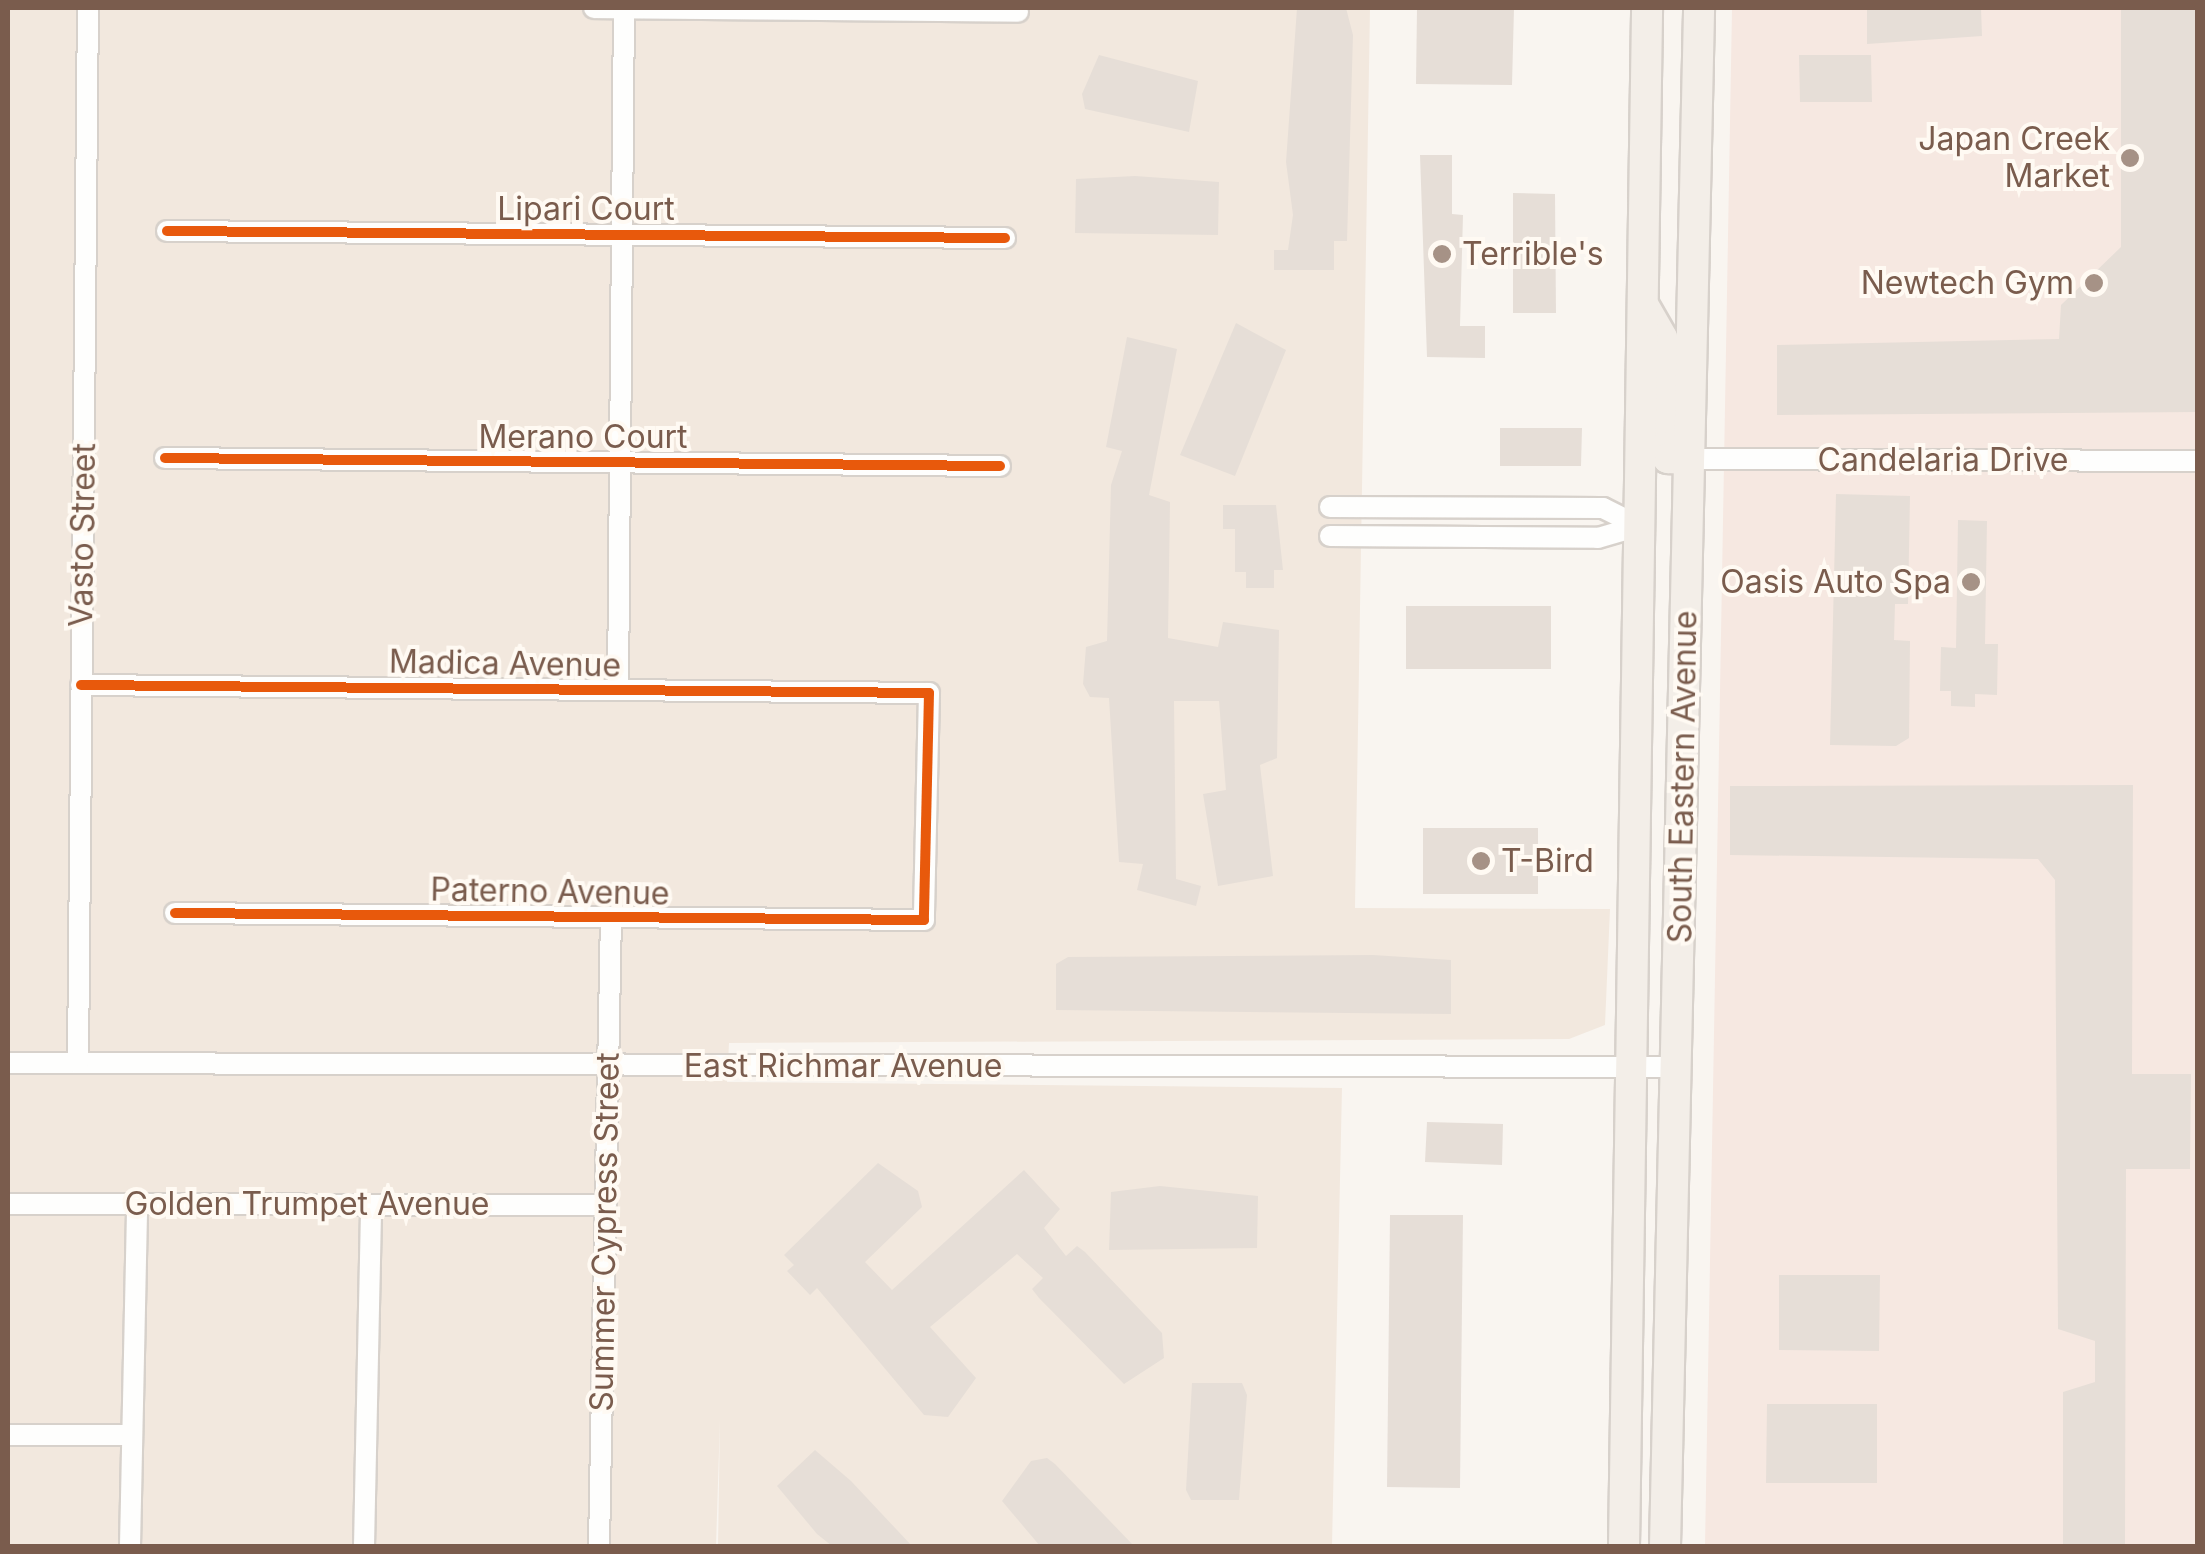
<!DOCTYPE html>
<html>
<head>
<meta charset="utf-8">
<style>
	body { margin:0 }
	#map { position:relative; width:2205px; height:1554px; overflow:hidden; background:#f9f5f0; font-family:Inter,sans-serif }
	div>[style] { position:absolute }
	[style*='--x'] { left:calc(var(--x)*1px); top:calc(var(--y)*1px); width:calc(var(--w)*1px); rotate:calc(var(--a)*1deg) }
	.residential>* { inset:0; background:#f2e8de }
	.commercial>* { inset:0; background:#f6e8e1 }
	.building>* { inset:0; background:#e6ded7 }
	.roads { filter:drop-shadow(2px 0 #d7d1cb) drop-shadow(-2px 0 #d7d1cb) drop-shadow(0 2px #d7d1cb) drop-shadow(0 -2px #d7d1cb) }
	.street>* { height:20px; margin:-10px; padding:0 10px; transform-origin:10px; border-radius:10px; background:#fefefd }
	.primary>* { height:30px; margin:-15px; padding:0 15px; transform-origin:15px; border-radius:15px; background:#f3eee8 }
	.cycleway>* { height:10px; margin:-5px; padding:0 5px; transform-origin:5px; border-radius:5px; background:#e8590c }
	.dots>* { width:28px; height:28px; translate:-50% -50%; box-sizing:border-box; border:5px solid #fffaf3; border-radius:50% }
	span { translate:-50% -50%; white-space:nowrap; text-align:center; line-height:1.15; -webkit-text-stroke:8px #fffaf3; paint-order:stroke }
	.poi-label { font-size:32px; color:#7a5c4d }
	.right { translate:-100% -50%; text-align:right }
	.left { translate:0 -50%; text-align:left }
	.street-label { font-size:32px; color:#7a5c4d }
	.frame { position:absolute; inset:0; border:10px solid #7a5c4d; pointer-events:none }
</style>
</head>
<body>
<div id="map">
	<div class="residential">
		<i style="clip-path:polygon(8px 8px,1370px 8px,1355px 908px,1610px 909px,1605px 1025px,1569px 1039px,729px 1043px,727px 1082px,1342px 1088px,1332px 1546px,718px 1546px,720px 1420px,716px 1546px,8px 1546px)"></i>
	</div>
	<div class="commercial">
		<i style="clip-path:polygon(1732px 8px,2197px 8px,2197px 1546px,1705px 1546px)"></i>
	</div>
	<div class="building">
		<i style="clip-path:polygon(1297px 8px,1346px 8px,1353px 35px,1347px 241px,1334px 241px,1334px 270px,1274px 270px,1274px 250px,1288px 250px,1293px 215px,1286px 162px)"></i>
		<i style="clip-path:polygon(1417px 8px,1514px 8px,1512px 85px,1416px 84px)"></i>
		<i style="clip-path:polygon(1867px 8px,1981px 8px,1982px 36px,1867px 44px)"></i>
		<i style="clip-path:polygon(2121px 8px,2198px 8px,2198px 412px,1777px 415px,1777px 345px,2059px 339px,2061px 305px,2121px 247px)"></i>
		<i style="clip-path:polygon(1099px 55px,1198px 81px,1189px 132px,1085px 109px,1082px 94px)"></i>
		<i style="clip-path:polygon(1799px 55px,1871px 55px,1872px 102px,1800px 102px)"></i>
		<i style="clip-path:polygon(1420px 155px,1452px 155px,1452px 214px,1463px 215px,1460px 326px,1485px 326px,1485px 358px,1427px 357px)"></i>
		<i style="clip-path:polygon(1135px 176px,1219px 182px,1218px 235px,1075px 233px,1076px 179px)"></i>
		<i style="clip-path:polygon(1513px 193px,1555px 194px,1556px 313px,1513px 313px)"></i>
		<i style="clip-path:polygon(1236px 323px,1286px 350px,1235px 476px,1180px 455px)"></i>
		<i style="clip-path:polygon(1127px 337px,1177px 349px,1149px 495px,1170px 502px,1168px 638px,1218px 647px,1223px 622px,1279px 630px,1277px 758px,1260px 765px,1273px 876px,1218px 886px,1203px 794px,1226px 790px,1219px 701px,1174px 701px,1176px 879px,1201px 886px,1196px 906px,1137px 890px,1143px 864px,1119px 862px,1109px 698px,1090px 697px,1083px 684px,1086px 647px,1107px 641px,1111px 485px,1122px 451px,1106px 447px)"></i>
		<i style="clip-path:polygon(1500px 428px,1582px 428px,1581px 466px,1500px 466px)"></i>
		<i style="clip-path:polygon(1836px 494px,1910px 496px,1908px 604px,1895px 604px,1894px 640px,1910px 641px,1909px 738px,1896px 746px,1830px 745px)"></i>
		<i style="clip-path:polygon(1223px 505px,1276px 505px,1283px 570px,1274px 570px,1274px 588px,1246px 588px,1246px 572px,1235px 572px,1235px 529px,1223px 529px)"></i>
		<i style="clip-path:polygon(1958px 520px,1987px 521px,1985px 644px,1998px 644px,1997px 695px,1975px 694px,1975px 707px,1951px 706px,1951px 691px,1940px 691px,1941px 647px,1956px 648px)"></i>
		<i style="clip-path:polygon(1406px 606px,1551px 606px,1551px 669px,1406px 669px)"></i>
		<i style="clip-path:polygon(2133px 785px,2132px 1074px,2191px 1074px,2190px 1169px,2126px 1169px,2125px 1546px,2063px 1546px,2063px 1392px,2095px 1382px,2095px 1341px,2058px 1329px,2055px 880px,2038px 859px,1730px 855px,1730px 786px)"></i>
		<i style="clip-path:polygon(1423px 828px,1538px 828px,1538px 894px,1423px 894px)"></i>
		<i style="clip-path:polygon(1373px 955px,1451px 960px,1451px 1014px,1056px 1010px,1056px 964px,1068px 957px)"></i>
		<i style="clip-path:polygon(1427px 1122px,1503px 1124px,1502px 1165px,1425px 1162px)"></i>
		<i style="clip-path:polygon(878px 1163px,918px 1191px,922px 1207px,865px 1262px,892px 1290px,1024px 1170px,1060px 1209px,1044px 1228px,1066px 1256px,1077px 1246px,1085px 1252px,1162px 1333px,1164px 1358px,1124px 1384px,1039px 1298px,1032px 1289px,1043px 1278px,1017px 1254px,930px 1327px,976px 1378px,948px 1417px,924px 1415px,817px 1288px,810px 1295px,787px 1271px,794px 1265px,784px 1255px)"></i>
		<i style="clip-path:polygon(1160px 1186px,1258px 1196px,1257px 1248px,1109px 1250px,1111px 1192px)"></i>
		<i style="clip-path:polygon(1390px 1215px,1463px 1215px,1460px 1488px,1387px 1487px)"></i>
		<i style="clip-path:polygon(1779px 1275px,1880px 1275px,1879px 1351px,1779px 1350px)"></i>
		<i style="clip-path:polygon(1192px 1383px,1242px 1383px,1247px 1395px,1239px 1500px,1191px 1500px,1186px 1490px)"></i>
		<i style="clip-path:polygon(1767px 1404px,1877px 1404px,1877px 1483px,1766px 1483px)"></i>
		<i style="clip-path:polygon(815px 1450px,851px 1481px,912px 1546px,832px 1546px,817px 1534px,777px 1486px)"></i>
		<i style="clip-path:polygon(1047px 1458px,1055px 1464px,1134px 1546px,1040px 1546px,1002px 1501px,1031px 1461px)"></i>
	</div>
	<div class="roads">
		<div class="street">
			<i style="--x:594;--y:8;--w:424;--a:0.5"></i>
			<i style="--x:167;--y:231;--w:838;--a:0.48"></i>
			<i style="--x:165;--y:458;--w:835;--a:0.55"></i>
			<i style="--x:1688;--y:459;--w:510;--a:0.22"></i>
			<i style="--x:1330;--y:507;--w:273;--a:0.2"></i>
			<i style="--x:1603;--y:508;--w:40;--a:26.6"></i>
			<i style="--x:1330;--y:536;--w:268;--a:0.4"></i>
			<i style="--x:1598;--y:538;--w:43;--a:-16.3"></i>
			<i style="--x:81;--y:685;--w:848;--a:0.54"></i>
			<i style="--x:929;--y:693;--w:227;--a:91.3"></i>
			<i style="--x:924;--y:920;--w:749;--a:-179.46"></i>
			<i style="--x:618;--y:690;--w:682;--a:-89.5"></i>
			<i style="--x:8;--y:1063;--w:1670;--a:0.14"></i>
			<i style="--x:78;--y:1063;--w:1055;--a:-89.46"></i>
			<i style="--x:8;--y:1204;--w:598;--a:0.1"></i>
			<i style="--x:8;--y:1435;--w:124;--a:0"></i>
			<i style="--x:130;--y:1546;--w:342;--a:-88.8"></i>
			<i style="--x:364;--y:1546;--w:341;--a:-88.8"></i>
			<i style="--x:599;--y:1546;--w:629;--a:-88.91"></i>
		</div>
		<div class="primary">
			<i style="--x:1645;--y:308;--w:34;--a:60"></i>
			<i style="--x:1662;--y:338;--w:109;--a:88.9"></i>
			<i style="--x:1664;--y:447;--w:12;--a:70"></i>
			<i style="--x:1668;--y:458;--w:20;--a:3"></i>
			<i style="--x:1624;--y:1546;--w:1538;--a:-89.14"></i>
			<i style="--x:1665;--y:1546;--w:1538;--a:-88.73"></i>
		</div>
	</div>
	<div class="cycleway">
		<i style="--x:167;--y:231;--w:838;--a:0.48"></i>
		<i style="--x:165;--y:458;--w:835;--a:0.55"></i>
		<i style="--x:81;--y:685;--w:848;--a:0.54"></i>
		<i style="--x:929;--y:693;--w:227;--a:91.3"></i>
		<i style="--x:924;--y:920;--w:749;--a:-179.46"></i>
	</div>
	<div class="dots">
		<i style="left:2130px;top:158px;background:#a69286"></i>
		<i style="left:1442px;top:254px;background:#a69286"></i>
		<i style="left:2094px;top:283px;background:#a69286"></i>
		<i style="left:1971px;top:582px;background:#a69286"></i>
		<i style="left:1481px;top:861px;background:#a69286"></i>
	</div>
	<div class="poi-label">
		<span class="right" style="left:2110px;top:158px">Japan Creek<br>Market</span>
		<span class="left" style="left:1462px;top:254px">Terrible's</span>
		<span class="right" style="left:2074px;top:283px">Newtech Gym</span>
		<span class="right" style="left:1951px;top:582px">Oasis Auto Spa</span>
		<span class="left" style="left:1501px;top:861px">T-Bird</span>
	</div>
	<div class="street-label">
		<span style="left:586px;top:209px">Lipari Court</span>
		<span style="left:583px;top:437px">Merano Court</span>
		<span style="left:1943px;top:460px">Candelaria Drive</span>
		<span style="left:83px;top:535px;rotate:-89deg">Vasto Street</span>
		<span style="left:505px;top:664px;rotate:1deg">Madica Avenue</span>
		<span style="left:1683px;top:777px;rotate:-89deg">South Eastern Avenue</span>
		<span style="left:550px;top:892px;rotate:1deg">Paterno Avenue</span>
		<span style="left:843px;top:1066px">East Richmar Avenue</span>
		<span style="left:307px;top:1204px">Golden Trumpet Avenue</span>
		<span style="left:605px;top:1232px;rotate:-89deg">Summer Cypress Street</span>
	</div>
	<div class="frame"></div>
</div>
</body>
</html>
